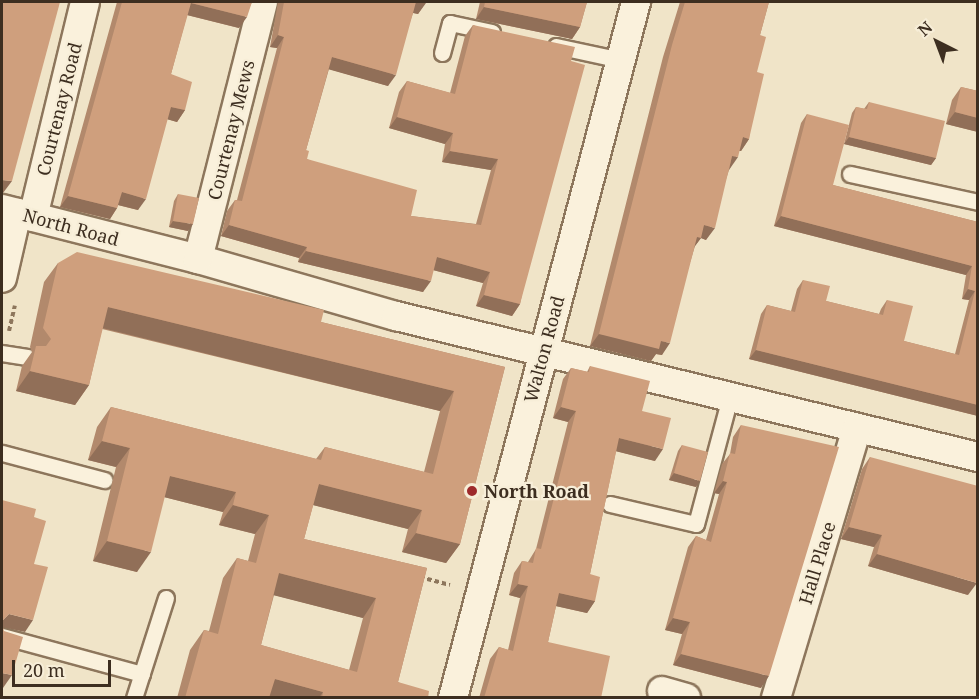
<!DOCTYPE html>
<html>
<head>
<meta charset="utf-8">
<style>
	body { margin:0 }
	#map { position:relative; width:979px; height:699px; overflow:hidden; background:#f0e4c8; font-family:"Noto Serif",serif }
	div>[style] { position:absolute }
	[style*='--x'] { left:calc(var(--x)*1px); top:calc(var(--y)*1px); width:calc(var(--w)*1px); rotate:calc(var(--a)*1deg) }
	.path>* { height:4px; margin-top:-2px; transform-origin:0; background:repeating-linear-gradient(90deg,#8d765c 0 4.5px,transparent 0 7.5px) }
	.roads { filter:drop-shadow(2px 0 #8d765c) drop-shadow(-2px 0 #8d765c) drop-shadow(0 2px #8d765c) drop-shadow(0 -2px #8d765c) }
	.service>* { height:15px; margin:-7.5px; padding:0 7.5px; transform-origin:7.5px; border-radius:7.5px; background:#faf1dc }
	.minor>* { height:28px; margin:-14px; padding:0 14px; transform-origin:14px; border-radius:14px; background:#faf1dc }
	.wall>* { inset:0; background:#b2896c }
	.shaded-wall>* { inset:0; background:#916f58 }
	.building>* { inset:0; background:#cf9f7d }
	.dots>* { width:16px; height:16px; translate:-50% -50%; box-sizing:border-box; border:3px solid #f7eed8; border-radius:50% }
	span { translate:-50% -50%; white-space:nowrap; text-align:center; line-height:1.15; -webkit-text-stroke:4.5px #f7eed8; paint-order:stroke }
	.street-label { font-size:18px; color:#3d2e20 }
	.poi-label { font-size:18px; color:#3d2e20; font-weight:700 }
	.left { translate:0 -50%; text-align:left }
	.frame { position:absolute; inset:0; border:3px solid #3d2e20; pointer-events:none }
	.north { position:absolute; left:907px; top:12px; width:60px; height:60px; -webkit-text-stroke:4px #f7eed8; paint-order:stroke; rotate:318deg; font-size:16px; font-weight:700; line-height:24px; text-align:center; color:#3d2e20 }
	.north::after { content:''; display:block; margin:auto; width:21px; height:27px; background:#3d2e20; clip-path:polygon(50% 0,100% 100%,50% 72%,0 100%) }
	.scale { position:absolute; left:12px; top:660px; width:99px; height:27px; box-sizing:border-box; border:3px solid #3d2e20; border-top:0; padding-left:8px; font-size:18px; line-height:21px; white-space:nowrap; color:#3d2e20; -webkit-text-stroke:4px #f7eed8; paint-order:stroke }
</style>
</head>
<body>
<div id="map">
	<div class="path">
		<i style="--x:9;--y:331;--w:26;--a:-77"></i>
		<i style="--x:420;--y:577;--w:31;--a:15"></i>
	</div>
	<div class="roads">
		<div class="service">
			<i style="--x:556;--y:46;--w:66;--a:12.2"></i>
			<i style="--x:442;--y:53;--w:31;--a:-75"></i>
			<i style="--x:450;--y:23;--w:43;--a:12.1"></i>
			<i style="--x:850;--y:174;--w:131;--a:12.3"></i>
			<i style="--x:2;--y:353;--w:26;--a:9"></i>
			<i style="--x:2;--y:453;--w:106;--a:14.8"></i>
			<i style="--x:610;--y:504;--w:88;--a:13.1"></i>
			<i style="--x:696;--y:524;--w:131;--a:-75"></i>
			<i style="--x:2;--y:636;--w:145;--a:15.2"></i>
			<i style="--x:134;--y:698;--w:105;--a:-72.3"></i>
		</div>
		<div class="minor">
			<i style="--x:2;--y:209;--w:202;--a:14.3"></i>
			<i style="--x:198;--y:259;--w:206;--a:16.1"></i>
			<i style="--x:396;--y:316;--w:599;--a:13.62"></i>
			<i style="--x:33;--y:217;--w:221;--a:-76.4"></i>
			<i style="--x:198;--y:259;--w:265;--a:-75.8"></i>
			<i style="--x:2;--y:278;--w:67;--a:-77"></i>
			<i style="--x:662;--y:691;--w:25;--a:16"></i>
			<i style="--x:453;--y:698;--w:720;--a:-75.27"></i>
			<i style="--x:776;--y:698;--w:282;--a:-73.3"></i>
		</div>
	</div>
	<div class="wall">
		<i style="clip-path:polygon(117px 2px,252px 2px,239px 28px,187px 15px,171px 74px,185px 110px,177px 122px,167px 119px,138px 210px,118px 205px,117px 208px,110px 219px,60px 207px)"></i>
		<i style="clip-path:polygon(278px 2px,426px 2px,418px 14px,413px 13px,388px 86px,329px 69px,306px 150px,307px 159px,411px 216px,476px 224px,491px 170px,442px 162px,445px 144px,389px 128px,399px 92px,407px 81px,450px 93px,465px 36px,473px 25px,571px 61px,520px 304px,512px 316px,476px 306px,483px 283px,433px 270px,423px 292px,298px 262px,299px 258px,221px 236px,227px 211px,235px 200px,237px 200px,277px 48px,270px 47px)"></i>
		<i style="clip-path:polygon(480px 2px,587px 2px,580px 27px,572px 39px,476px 19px)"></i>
		<i style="clip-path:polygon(680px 2px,769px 2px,760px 35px,749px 139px,741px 151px,739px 151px,729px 170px,706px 240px,701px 238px,695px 246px,662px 355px,656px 354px,651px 361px,590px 346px,663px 57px)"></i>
		<i style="clip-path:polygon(961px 87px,978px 91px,978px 132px,946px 124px,952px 100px)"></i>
		<i style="clip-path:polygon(869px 102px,936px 158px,931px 165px,844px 144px,852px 113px,856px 107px,864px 109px)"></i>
		<i style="clip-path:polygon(807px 114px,833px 185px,978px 222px,978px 416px,749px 359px,761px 314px,767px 305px,791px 311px,797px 289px,803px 280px,826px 301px,879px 314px,881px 309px,887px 300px,904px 341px,955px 354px,969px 300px,962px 299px,966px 275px,774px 226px,801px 123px)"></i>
		<i style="clip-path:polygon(178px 194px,188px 231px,169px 227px,174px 201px)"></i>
		<i style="clip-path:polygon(evenodd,58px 263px,321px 322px,505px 367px,460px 544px,446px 563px,402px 552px,408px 529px,313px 505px,304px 539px,427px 568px,398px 682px,428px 698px,177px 698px,190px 650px,204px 630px,209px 631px,223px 578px,237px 558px,248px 561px,255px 534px,219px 525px,223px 512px,164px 497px,137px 572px,93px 561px,116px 467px,88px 460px,97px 427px,111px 407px,316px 459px,325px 447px,424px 472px,440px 411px,102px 329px,89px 385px,75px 405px,16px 391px,22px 366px,32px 352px,30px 347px,44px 282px,58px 263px,274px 595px,363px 618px,349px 670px,261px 645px,274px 595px)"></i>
		<i style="clip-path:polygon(590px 366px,642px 411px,655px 461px,616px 451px,590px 574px,595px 601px,587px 613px,556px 606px,548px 642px,601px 698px,479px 698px,490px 659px,499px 647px,508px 650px,520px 598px,509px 595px,514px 573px,522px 561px,528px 562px,536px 549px,568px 422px,553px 418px,563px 379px,571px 368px,587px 372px)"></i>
		<i style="clip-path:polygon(741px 425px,761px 688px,673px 665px,682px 634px,665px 630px,688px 547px,696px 536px,706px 540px,719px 494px,714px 493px,722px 464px,730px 454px,733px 437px)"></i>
		<i style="clip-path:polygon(682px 445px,696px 487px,669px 480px,678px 451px)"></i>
		<i style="clip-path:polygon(870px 457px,968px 595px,868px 566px,874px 547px,841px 539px,862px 469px)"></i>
	</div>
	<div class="shaded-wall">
		<i style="clip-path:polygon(416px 2px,426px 3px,418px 14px,409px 12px)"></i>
		<i style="clip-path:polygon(191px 3px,247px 17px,239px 28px,183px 14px)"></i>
		<i style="clip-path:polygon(484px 7px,580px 27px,572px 39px,476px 19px)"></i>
		<i style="clip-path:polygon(278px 35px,284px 37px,277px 48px,270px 47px)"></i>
		<i style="clip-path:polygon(332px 57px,396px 75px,388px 86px,324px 68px)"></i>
		<i style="clip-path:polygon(171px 107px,185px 110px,177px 122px,163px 118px)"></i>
		<i style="clip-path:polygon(955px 112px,978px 118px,978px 132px,946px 124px)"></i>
		<i style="clip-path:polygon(397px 117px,453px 133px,445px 144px,389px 128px)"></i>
		<i style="clip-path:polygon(743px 137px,749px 139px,741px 151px,734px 150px)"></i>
		<i style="clip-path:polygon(849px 137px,936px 158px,931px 165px,844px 144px)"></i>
		<i style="clip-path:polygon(450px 151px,498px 159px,491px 170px,442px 162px)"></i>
		<i style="clip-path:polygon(732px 156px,738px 157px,729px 170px)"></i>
		<i style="clip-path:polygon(2px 180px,12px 181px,3px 193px,2px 193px)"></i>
		<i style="clip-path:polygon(122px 192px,146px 199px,138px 210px,114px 204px)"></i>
		<i style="clip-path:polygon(68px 196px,117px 208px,110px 219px,60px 207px)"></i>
		<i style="clip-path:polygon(781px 216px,972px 266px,966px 275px,774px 226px)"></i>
		<i style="clip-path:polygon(173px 221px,193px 224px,188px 231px,169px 227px)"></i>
		<i style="clip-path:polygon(229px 225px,307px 247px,299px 258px,221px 236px)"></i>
		<i style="clip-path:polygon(704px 225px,715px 228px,706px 240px,701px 238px,692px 250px,689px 250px)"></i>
		<i style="clip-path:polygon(306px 251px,431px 281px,423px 292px,298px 262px)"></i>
		<i style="clip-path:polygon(437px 257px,490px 272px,483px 283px,429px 269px)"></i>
		<i style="clip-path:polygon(968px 289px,975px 291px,969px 300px,962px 299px)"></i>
		<i style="clip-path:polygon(484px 295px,520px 304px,512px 316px,476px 306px)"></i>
		<i style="clip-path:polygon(108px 307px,454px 391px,440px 411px,94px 326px)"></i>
		<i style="clip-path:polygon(599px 334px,661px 341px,670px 343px,662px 355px,656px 354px,651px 361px,590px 346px)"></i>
		<i style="clip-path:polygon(756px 350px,978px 405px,978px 416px,749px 359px)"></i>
		<i style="clip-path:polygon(30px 371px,89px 385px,75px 405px,16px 391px)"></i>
		<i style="clip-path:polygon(561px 407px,576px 411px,568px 422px,553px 418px)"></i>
		<i style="clip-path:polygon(619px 438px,663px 449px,655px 461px,611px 450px)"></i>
		<i style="clip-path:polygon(102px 441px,130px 448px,116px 467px,88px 460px)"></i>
		<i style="clip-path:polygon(674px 473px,700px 481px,696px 487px,669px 480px)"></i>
		<i style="clip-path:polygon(170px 476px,236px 492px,223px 512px,156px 495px)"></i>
		<i style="clip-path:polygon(723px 481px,727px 482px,719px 494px,714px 493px)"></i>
		<i style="clip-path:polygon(319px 484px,422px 510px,408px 529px,305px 503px)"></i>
		<i style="clip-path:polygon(233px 505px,269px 515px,255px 534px,219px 525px)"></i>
		<i style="clip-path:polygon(849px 527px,882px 535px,874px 547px,841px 539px)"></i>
		<i style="clip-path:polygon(416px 533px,460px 544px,446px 563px,402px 552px)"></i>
		<i style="clip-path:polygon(107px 541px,151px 552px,137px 572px,93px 561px)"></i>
		<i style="clip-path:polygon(877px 554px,977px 583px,968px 595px,868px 566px)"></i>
		<i style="clip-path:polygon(279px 573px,376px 598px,363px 618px,265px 593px)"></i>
		<i style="clip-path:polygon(518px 584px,528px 586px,520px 598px,509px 595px)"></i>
		<i style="clip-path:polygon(559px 593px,595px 601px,587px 613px,551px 605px)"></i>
		<i style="clip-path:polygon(9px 614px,33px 620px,25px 632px,2px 627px,2px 621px)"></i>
		<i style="clip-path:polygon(673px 618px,690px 622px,682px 634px,665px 630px)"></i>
		<i style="clip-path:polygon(681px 654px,769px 676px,761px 688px,673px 665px)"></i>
		<i style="clip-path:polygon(2px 673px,12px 675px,3px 688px,2px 687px)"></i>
		<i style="clip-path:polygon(275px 679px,323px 692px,319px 698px,261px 698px)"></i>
	</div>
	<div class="building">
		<i style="clip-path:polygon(2px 2px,60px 2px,12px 181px,2px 180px)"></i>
		<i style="clip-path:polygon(122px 2px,252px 2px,247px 17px,191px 3px,171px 74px,192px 82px,185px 110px,171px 107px,146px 199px,122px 192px,117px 208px,68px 196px)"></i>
		<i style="clip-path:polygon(284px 2px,416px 2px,396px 75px,332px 57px,306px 150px,309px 151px,307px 159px,417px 190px,411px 216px,481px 225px,498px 159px,450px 151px,453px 133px,397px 117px,407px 81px,455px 94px,473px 25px,575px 47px,571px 61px,585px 65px,520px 304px,484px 295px,490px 272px,437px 257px,431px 281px,306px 251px,307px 247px,229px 225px,235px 200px,242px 201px,284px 37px,278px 35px)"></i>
		<i style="clip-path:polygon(485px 2px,587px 2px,580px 27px,484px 7px)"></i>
		<i style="clip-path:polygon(685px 2px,769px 2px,760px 35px,766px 37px,757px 72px,764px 74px,749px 139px,743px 137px,738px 157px,732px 156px,715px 228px,704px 225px,701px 238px,697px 237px,670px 343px,661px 341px,659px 349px,599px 334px,672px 45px)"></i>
		<i style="clip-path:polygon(961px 87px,978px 91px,978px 118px,955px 112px)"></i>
		<i style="clip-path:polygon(869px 102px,945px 121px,936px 158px,849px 137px,856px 107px,867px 109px)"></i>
		<i style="clip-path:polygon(807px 114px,849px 125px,833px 185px,978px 222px,978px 405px,756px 350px,767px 305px,795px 312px,803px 280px,830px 286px,826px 301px,883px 315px,887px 300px,913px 306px,904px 341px,959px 355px,975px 291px,968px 289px,972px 266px,781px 216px)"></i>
		<i style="clip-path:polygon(178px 194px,199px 198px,193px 224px,173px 221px)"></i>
		<i style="clip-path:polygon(evenodd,77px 252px,324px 310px,321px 322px,505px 367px,460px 544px,416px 533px,422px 510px,319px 484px,304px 539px,427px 568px,398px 682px,429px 691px,428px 698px,322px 698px,323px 692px,275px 679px,269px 698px,185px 698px,204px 630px,218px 634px,237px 558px,256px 563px,269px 515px,233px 505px,236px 492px,170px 476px,151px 552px,107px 541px,130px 448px,102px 441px,111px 407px,321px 460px,325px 447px,433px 474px,454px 391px,108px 307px,89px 385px,30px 371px,36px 346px,46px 346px,51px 339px,43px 328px,58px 263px,77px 252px,279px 573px,376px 598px,357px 672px,261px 645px,279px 573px)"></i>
		<i style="clip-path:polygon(590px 366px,650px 381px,642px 411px,671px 418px,663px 449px,619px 438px,590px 574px,600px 577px,595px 601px,559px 593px,548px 642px,610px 656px,601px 698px,484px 698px,499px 647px,513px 651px,528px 586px,518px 584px,522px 561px,533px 563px,536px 548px,541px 549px,576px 411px,561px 407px,571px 368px,589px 372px)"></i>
		<i style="clip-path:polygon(741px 425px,839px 447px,769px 676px,681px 654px,690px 622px,673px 618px,696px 536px,711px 542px,727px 482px,723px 481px,730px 453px,735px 454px)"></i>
		<i style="clip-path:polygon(682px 445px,708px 452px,700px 481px,674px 473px)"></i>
		<i style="clip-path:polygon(870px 457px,978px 486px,978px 579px,977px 583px,877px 554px,882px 535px,849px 527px)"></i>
		<i style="clip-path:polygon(2px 500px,36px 509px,34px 517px,46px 521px,34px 564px,48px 567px,33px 620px,9px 614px,2px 621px)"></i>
		<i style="clip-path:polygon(2px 624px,4px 631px,23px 637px,12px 675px,2px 673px)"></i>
	</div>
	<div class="dots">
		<i style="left:472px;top:491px;background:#9e2a2b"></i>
	</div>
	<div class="street-label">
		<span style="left:59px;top:109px;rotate:-76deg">Courtenay Road</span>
		<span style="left:231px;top:130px;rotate:-76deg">Courtenay Mews</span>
		<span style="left:71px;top:227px;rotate:15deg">North Road</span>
		<span style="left:544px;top:349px;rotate:-75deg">Walton Road</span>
		<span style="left:817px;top:563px;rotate:-73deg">Hall Place</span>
	</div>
	<div class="poi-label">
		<span class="left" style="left:484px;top:491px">North Road</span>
	</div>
	<div class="frame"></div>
	<div class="north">N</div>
	<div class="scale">20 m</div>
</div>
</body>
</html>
